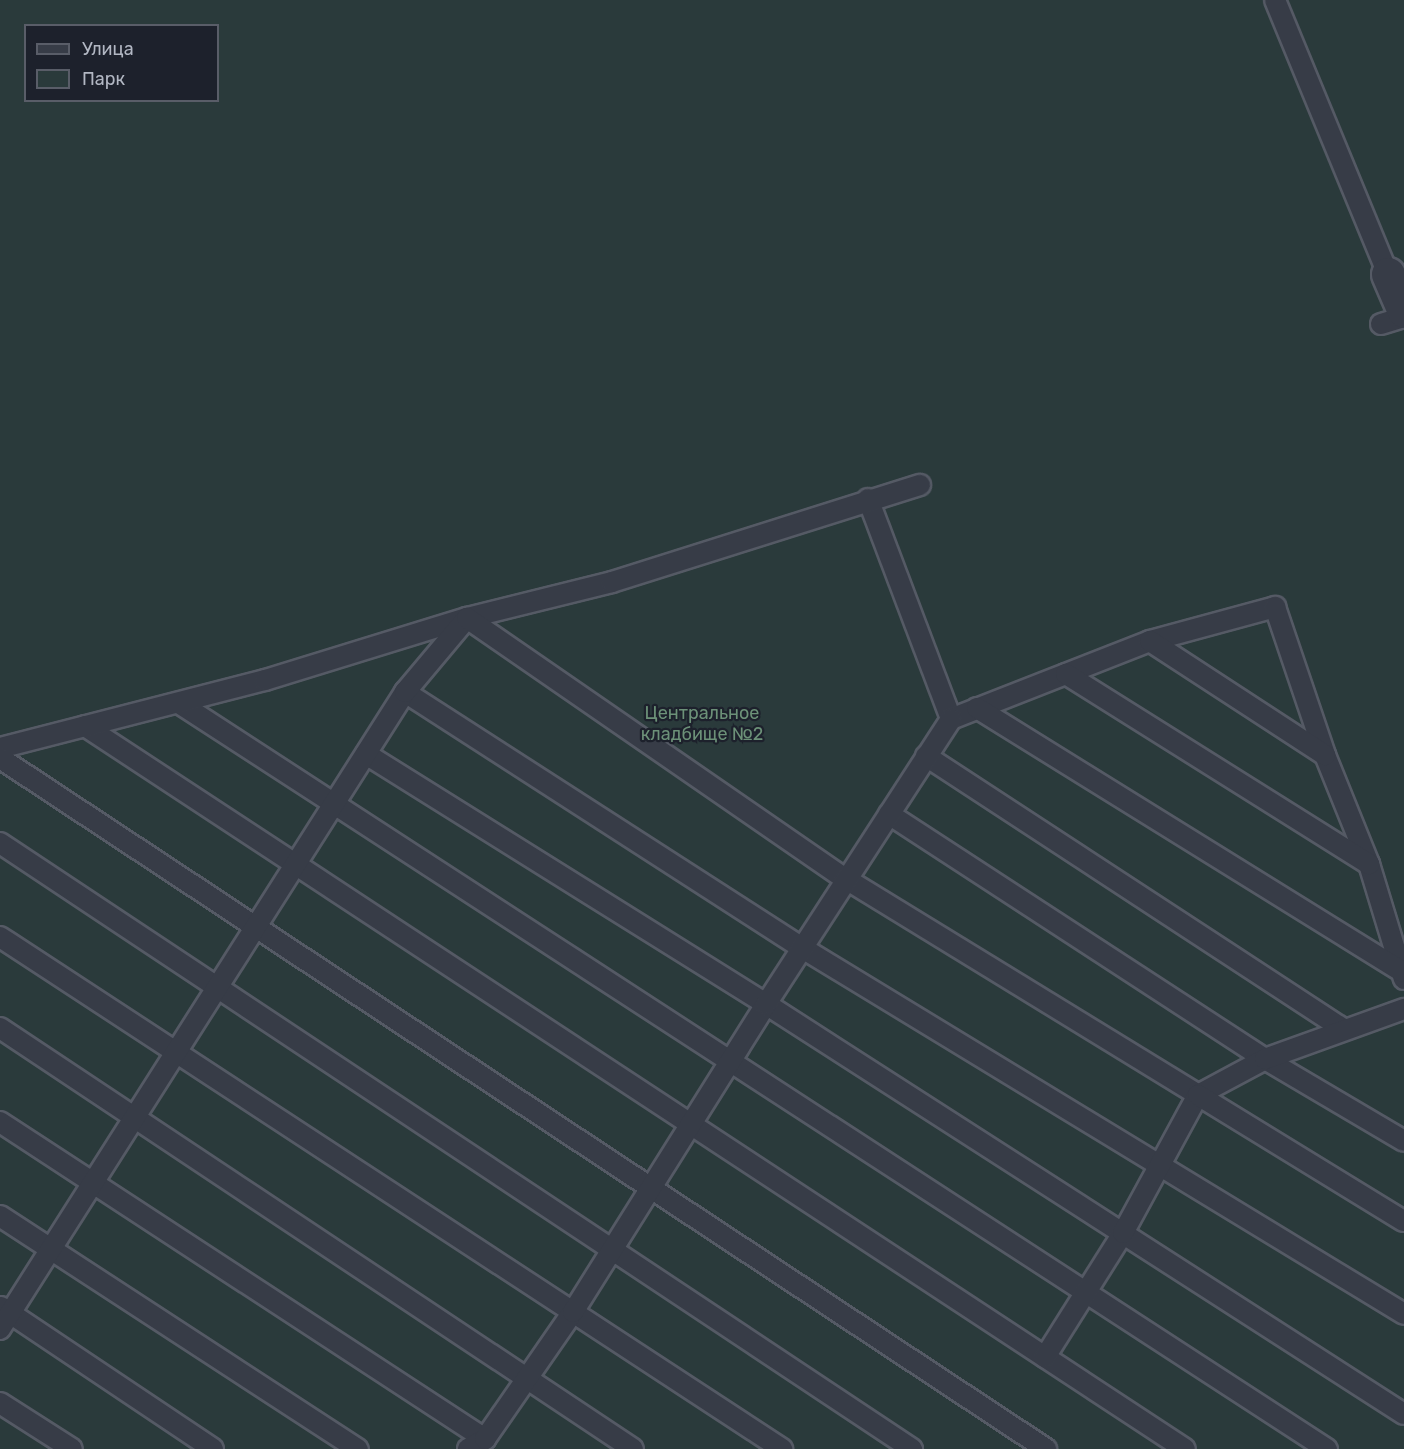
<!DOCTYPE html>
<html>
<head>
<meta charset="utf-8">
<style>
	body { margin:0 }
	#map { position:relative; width:1404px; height:1449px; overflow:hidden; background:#242a36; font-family:Rubik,sans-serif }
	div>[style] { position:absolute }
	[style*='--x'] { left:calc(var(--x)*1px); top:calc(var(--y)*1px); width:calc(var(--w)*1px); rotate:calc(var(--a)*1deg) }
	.green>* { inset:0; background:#2a3a3b }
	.roads { filter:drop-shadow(2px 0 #555a65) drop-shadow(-2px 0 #555a65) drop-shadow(0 2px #555a65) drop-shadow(0 -2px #555a65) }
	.lane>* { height:20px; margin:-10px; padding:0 10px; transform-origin:10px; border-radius:10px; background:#373c47 }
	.street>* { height:33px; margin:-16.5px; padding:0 16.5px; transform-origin:16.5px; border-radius:16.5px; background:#373c47 }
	span { translate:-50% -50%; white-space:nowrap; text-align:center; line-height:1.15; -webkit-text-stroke:4.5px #1d212c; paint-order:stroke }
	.park-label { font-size:18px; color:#6c9178 }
	.legend { position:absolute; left:24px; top:24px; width:195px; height:78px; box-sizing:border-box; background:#1d212c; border:2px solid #595d68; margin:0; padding:8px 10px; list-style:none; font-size:18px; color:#b2b7c3 }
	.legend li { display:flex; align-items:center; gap:12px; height:30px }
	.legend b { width:30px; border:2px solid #595d68 }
</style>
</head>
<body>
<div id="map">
	<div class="green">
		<i style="clip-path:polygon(evenodd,0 0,1404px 0,1404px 1449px,0 1449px,0 0,26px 26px,218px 26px,218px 100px,26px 100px,26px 26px)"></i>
	</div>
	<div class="roads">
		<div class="lane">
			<i style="--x:1275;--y:0;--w:296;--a:67.6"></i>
			<i style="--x:1381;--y:324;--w:24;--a:-17"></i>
			<i style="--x:868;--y:499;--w:235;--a:69.3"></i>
			<i style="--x:951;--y:719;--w:214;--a:-21.4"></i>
			<i style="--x:1150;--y:641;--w:130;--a:-15.2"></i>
			<i style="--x:1275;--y:607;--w:156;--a:71.3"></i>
			<i style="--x:1325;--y:755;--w:118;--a:68"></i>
			<i style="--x:1369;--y:864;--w:120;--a:73.1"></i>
			<i style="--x:1150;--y:641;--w:209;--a:33.1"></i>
			<i style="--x:1066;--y:674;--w:358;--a:32.1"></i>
			<i style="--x:405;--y:692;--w:475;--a:32.8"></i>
			<i style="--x:804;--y:949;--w:702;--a:31.31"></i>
			<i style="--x:179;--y:703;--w:1369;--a:33.02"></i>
			<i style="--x:977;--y:708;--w:500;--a:31.8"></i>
			<i style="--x:85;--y:726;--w:1316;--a:33.32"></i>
			<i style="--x:0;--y:748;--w:274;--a:-14.4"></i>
			<i style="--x:265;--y:680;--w:211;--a:-17.1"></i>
			<i style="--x:467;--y:618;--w:149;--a:-13.9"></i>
			<i style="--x:612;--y:582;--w:323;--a:-17.5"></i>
			<i style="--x:366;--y:754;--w:472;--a:32"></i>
			<i style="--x:766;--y:1004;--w:758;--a:32.73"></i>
			<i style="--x:926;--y:756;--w:498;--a:33.2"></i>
			<i style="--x:0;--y:758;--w:1254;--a:33.45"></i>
			<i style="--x:889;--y:814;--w:449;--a:33.1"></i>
			<i style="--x:1265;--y:1059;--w:161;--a:30.5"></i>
			<i style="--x:0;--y:843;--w:1095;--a:33.6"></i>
			<i style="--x:0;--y:937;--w:935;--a:33.21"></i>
			<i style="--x:0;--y:1028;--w:760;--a:33.63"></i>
			<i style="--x:0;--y:1122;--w:579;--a:33.17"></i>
			<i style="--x:0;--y:1216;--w:427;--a:33.1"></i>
			<i style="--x:1;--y:1307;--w:255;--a:33.8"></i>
			<i style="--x:0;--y:1329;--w:755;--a:-57.55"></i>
			<i style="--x:405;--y:692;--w:97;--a:-50"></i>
			<i style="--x:467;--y:618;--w:460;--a:34.6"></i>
			<i style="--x:846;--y:879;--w:413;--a:31.5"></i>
			<i style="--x:1198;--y:1095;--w:76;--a:-28.2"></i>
			<i style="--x:1265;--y:1059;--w:148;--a:-19.8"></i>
			<i style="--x:1045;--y:1357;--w:146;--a:-57.8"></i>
			<i style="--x:1123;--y:1233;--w:157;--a:-61.5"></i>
			<i style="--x:1198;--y:1095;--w:241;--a:31.5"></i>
			<i style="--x:0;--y:1403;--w:85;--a:32.6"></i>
			<i style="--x:468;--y:1449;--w:20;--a:-30"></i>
			<i style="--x:485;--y:1439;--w:155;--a:-55.3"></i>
			<i style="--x:573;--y:1312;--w:363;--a:-57.9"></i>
			<i style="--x:766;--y:1004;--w:340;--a:-57"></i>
		</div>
		<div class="street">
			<i style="--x:1388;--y:274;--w:40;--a:66.6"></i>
		</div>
	</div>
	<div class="park-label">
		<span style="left:702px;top:724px">Центральное<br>кладбище №2</span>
	</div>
	<ul class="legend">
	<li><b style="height:8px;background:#373c47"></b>Улица</li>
	<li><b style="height:16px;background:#2a3a3b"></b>Парк</li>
	</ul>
</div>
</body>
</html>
